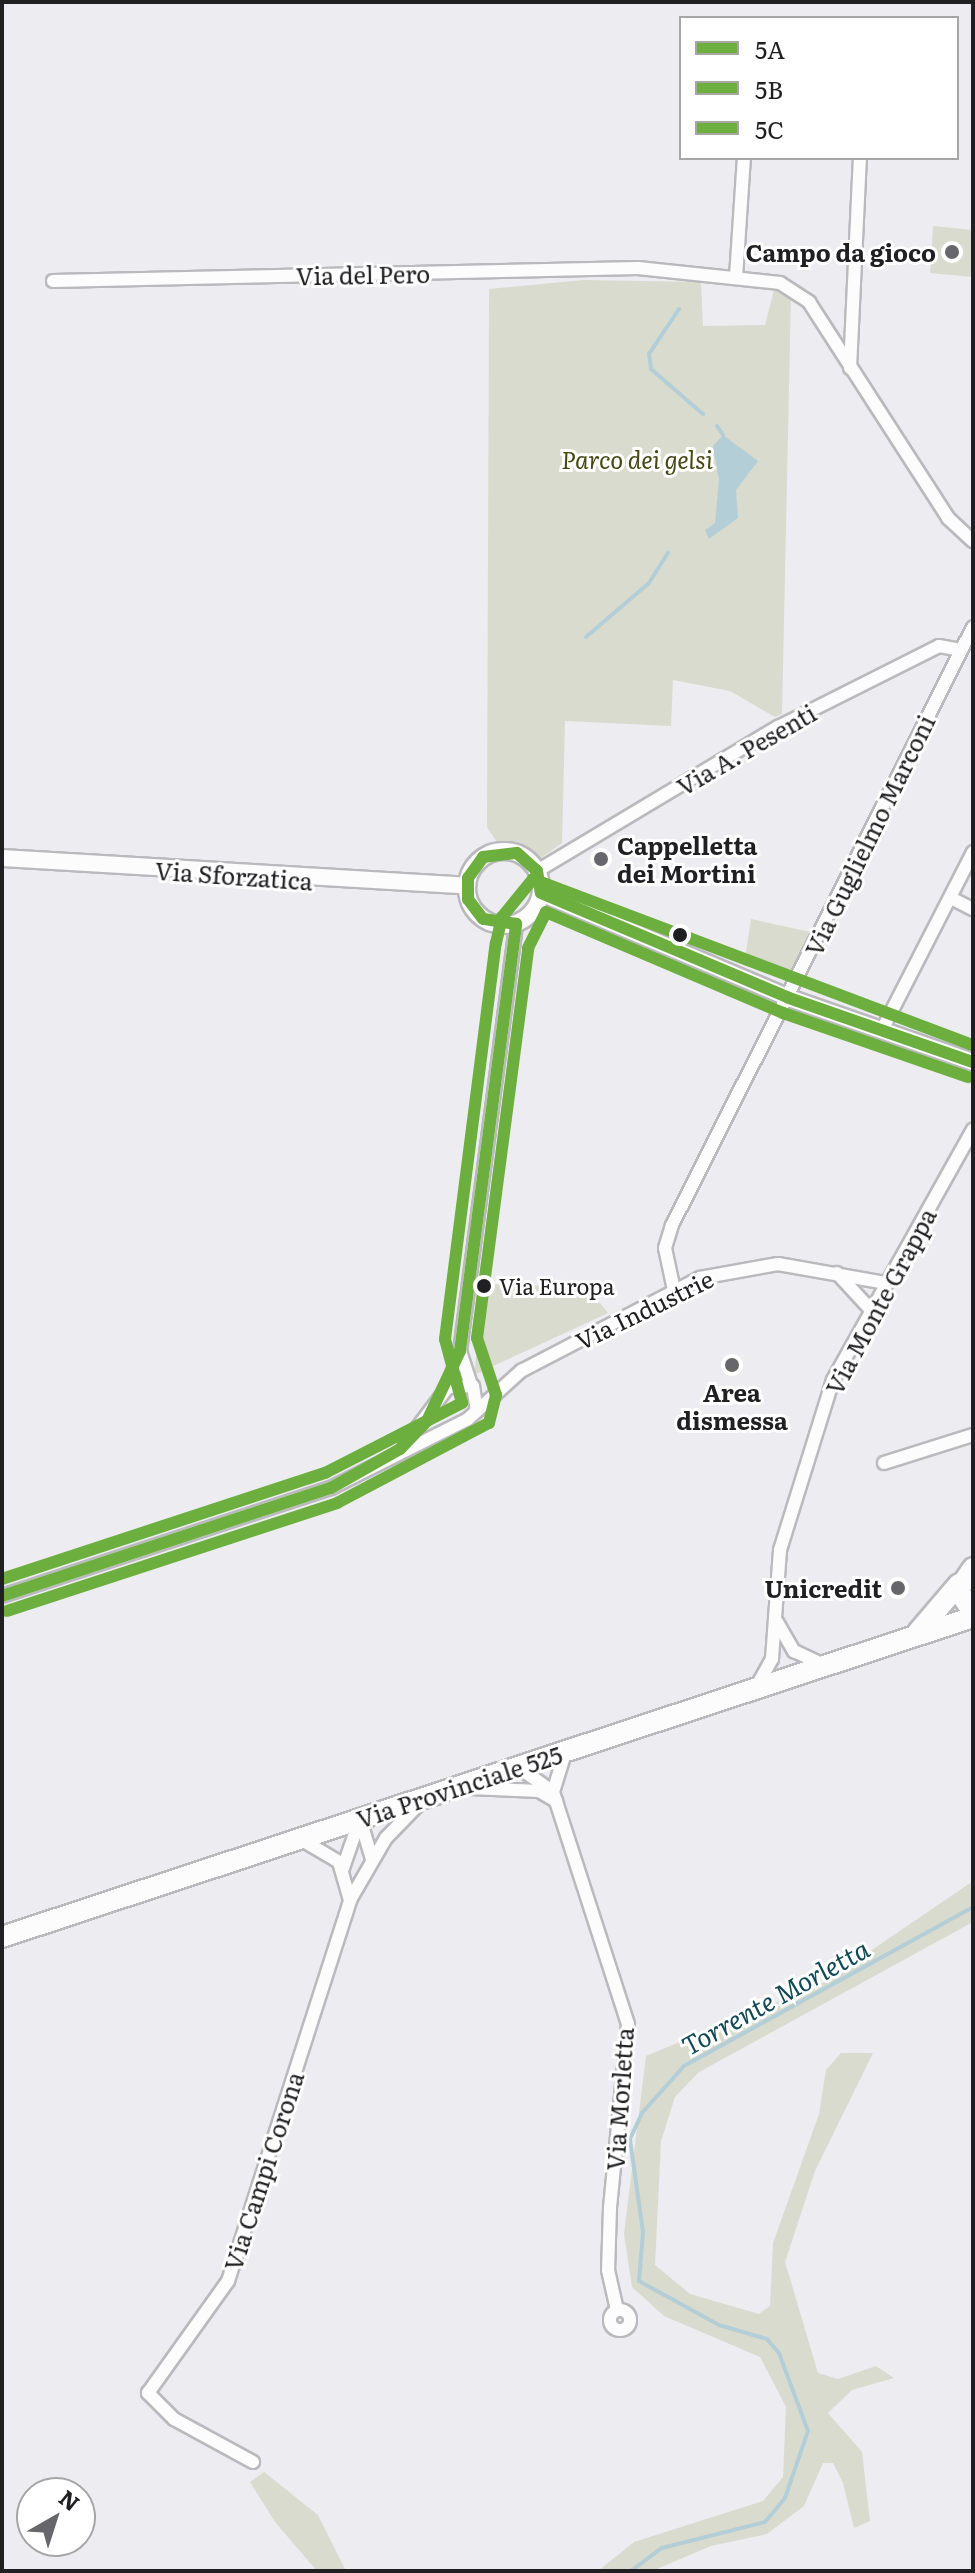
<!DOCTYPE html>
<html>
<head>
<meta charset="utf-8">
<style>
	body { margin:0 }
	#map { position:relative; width:975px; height:2573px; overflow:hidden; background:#ececf1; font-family:Literata,serif }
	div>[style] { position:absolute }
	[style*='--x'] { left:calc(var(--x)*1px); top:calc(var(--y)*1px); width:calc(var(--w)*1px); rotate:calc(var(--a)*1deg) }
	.green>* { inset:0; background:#dadbcf }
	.water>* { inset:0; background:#b3ced7 }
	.stream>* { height:4px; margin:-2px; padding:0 2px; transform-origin:2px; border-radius:2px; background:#b3ced7 }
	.roads { filter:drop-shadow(2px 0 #bababe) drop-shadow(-2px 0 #bababe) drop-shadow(0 2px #bababe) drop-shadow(0 -2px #bababe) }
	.minor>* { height:12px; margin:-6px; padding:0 6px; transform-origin:6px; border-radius:6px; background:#fcfcfd }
	.minor>.ring { margin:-6px; padding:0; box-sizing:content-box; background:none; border:12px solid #fcfcfd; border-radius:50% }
	.tertiary>* { height:16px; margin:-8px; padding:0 8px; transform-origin:8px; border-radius:8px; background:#fcfcfd }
	.tertiary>.ring { margin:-8px; padding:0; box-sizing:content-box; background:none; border:16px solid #fcfcfd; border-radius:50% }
	.primary>* { height:20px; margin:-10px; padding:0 10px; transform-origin:10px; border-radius:10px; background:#fcfcfd }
	.bus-1>* { height:12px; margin:-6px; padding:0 6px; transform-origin:6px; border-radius:6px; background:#6daf3e }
	.bus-2>* { height:12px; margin:-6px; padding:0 6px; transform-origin:6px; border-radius:6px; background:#6daf3e }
	.bus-3>* { height:12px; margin:-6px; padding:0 6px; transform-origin:6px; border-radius:6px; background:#6daf3e }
	.dots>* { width:22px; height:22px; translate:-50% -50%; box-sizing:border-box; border:4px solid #fff; border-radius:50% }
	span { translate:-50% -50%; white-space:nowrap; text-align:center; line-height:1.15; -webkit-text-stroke:6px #fff; paint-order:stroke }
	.bus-label { font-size:22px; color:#202023 }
	.left { translate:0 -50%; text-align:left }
	.poi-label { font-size:24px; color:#202023; font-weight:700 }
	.right { translate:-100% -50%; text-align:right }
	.street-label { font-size:24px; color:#202023 }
	.park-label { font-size:24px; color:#464913; font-style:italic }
	.water-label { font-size:26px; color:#124955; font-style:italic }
	.frame { position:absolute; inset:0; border:4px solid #202023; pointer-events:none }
	.legend { position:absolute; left:679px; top:16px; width:280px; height:144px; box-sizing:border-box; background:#fff; border:2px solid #a6a6a7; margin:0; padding:10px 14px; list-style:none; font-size:24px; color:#202023 }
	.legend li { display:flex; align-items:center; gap:16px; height:40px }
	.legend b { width:40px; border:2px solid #a6a6a7 }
	.north { position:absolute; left:16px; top:2477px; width:80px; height:80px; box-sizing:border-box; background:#fff; border:2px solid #a6a6a7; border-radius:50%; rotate:39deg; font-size:22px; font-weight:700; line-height:32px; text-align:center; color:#202023 }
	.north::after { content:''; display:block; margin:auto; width:28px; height:36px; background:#67676b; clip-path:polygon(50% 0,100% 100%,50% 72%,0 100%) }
</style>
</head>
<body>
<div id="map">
	<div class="green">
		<i style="clip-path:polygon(933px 226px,973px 230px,973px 277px,930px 273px)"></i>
		<i style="clip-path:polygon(583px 280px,701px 282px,703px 326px,765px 325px,774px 290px,791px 294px,782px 714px,775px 717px,730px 691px,673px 680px,671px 726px,565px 721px,562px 843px,538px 860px,501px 848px,487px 827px,489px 289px)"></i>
		<i style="clip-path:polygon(751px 919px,815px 933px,792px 977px,745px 959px)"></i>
		<i style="clip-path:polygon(484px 1284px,587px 1287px,608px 1313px,474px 1375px)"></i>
		<i style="clip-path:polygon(973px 1881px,973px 1922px,699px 2072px,675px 2097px,661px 2141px,655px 2265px,690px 2294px,759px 2314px,770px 2306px,773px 2243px,819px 2114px,826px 2070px,841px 2053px,873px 2053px,815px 2171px,785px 2262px,818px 2373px,838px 2379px,876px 2366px,894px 2378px,852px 2390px,828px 2413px,862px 2452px,870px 2521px,854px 2528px,843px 2483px,833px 2463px,823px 2463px,804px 2506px,767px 2534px,711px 2546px,652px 2571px,598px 2571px,634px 2542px,763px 2501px,783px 2477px,786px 2407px,760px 2357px,664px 2316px,632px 2287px,624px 2234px,646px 2056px,825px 1982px)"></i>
		<i style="clip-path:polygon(264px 2472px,318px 2515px,346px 2571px,317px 2571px,275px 2522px,250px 2482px)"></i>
	</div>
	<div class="water">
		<i style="clip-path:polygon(723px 435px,758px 461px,736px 490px,738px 518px,709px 539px,705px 530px,715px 523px,719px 480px,713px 446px)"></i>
	</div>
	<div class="stream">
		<i style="--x:679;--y:309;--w:54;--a:123.7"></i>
		<i style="--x:649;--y:354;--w:15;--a:82"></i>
		<i style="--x:651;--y:369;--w:69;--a:40.9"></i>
		<i style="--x:717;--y:426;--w:11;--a:56"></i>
		<i style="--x:586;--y:637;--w:83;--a:-40.6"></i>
		<i style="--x:649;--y:583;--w:36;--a:-58"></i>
		<i style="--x:631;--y:2571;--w:39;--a:-37"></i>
		<i style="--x:662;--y:2548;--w:106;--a:-14.2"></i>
		<i style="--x:765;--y:2522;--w:31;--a:-50"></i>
		<i style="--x:785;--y:2498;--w:71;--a:-71.1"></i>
		<i style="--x:808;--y:2431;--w:83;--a:-110.4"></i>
		<i style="--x:779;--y:2353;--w:18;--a:-131"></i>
		<i style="--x:767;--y:2339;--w:50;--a:-163.7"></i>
		<i style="--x:719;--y:2325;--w:91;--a:-151.2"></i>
		<i style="--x:639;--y:2281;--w:49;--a:-85.3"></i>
		<i style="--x:643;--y:2232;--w:94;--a:-98"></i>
		<i style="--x:630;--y:2139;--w:29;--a:-65"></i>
		<i style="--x:642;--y:2113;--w:63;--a:-48.2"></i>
		<i style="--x:684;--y:2066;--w:330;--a:-28.8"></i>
	</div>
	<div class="roads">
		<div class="minor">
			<i style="--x:736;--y:277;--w:119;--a:-86.2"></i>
			<i style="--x:53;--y:281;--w:585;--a:-1.27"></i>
			<i style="--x:638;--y:268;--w:143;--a:6"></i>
			<i style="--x:780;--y:283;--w:35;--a:33"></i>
			<i style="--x:809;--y:302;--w:257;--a:57.2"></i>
			<i style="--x:948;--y:518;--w:34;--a:43"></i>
			<i style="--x:850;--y:368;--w:210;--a:-87.3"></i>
			<i style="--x:537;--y:871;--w:281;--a:-30.9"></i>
			<i style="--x:778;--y:727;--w:180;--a:-26.7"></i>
			<i style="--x:939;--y:646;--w:22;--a:10"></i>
			<i style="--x:951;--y:898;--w:25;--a:27"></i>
			<i style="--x:882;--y:1030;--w:200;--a:-62.9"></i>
			<i style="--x:837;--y:1273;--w:49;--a:47.5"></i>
			<i style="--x:674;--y:1290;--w:43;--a:-102.1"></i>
			<i style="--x:665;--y:1248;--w:24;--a:-73"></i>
			<i style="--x:672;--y:1225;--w:669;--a:-63.28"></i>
			<i style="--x:460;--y:1351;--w:35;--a:72"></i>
			<i style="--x:448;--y:1387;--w:25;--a:-2"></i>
			<i style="--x:473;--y:1386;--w:25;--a:81"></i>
			<i style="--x:405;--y:1444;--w:71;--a:-53"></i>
			<i style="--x:448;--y:1387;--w:38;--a:-72"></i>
			<i style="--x:460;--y:1351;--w:431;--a:-82.5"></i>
			<i style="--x:884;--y:1463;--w:93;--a:-17.5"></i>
			<i style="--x:2;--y:1596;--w:346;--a:-18.2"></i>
			<i style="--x:331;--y:1488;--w:153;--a:-26.7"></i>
			<i style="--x:468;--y:1419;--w:72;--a:-42.2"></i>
			<i style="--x:521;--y:1371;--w:202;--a:-27.5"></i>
			<i style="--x:700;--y:1278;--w:79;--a:-10.2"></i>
			<i style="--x:778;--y:1264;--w:110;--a:10"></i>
			<i style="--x:777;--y:1622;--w:34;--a:60"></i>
			<i style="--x:794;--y:1651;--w:31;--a:25"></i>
			<i style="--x:757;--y:1686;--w:31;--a:-61"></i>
			<i style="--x:772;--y:1659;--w:109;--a:-85.8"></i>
			<i style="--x:780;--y:1550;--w:178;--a:-72.7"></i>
			<i style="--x:833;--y:1380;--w:287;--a:-60.8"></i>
			<i style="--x:566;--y:1750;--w:44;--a:107.2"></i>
			<i style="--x:553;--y:1792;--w:244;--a:72.1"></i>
			<i style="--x:628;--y:2024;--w:185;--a:95.6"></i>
			<i style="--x:610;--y:2208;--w:62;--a:91.8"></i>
			<i style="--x:608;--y:2270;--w:41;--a:77.3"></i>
			<i style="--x:518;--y:1767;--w:43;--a:35.5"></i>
			<i style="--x:470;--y:1788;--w:69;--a:2.5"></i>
			<i style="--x:539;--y:1791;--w:20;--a:30"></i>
			<i style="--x:360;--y:1819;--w:42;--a:73.3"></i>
			<i style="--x:302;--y:1840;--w:43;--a:30.7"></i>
			<i style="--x:339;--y:1862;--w:40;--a:74"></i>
			<i style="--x:343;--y:1868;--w:52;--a:-70.9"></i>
			<i class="ring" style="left:610px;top:2310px;width:8px;height:8px"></i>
			<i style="--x:253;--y:2462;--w:90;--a:-151.4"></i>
			<i style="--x:174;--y:2419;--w:37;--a:-135"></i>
			<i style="--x:148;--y:2393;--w:138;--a:-54.5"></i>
			<i style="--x:228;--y:2281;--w:400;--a:-72.2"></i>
			<i style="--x:350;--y:1900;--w:72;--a:-59.9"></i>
			<i style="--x:386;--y:1838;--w:47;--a:-45.9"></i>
		</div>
		<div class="tertiary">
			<i class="ring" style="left:467px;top:851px;width:58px;height:58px"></i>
			<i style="--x:2;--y:858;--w:466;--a:3.4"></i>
			<i style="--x:541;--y:893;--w:269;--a:22.9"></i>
			<i style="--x:789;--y:998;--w:195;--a:19.2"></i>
		</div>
		<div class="primary">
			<i style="--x:973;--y:1568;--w:27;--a:124"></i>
			<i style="--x:958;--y:1590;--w:27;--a:56"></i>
			<i style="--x:918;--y:1632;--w:63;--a:-49.5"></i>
			<i style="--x:2;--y:1937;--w:1022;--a:-18.24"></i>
		</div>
	</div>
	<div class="bus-1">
		<i style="--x:2;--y:1596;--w:346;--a:-18.2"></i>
		<i style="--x:331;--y:1488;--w:79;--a:-29.5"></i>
		<i style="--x:400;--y:1449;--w:39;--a:-46"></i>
		<i style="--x:427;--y:1421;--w:77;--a:-64.8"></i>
		<i style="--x:460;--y:1351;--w:431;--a:-82.5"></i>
		<i style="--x:516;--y:924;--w:33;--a:-171"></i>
		<i style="--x:483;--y:919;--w:25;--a:-127"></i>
		<i style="--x:468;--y:899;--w:21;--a:-90"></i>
		<i style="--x:468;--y:878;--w:26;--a:-54"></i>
		<i style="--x:483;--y:857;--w:34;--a:-7"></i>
		<i style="--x:517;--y:853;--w:27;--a:42"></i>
		<i style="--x:537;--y:871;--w:22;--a:80"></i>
		<i style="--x:541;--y:893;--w:269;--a:22.9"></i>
		<i style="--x:789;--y:998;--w:195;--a:19.2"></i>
	</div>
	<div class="bus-2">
		<i style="--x:7;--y:1611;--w:347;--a:-18.1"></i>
		<i style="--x:337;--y:1503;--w:172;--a:-27.8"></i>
		<i style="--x:489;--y:1423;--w:29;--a:-76"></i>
		<i style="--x:496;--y:1395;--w:60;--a:-108.4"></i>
		<i style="--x:477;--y:1338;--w:393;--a:-82.5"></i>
		<i style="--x:528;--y:948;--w:40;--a:-63.4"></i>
		<i style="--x:546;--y:912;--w:258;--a:23.1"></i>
		<i style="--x:783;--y:1013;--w:196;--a:19.1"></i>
	</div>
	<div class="bus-3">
		<i style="--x:2;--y:1579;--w:340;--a:-18.2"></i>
		<i style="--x:325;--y:1473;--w:154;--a:-27.1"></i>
		<i style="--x:462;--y:1403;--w:66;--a:-104.9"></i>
		<i style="--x:445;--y:1339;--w:399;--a:-82.7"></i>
		<i style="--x:496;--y:943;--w:27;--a:-77"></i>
		<i style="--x:502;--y:917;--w:49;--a:-50.8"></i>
		<i style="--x:533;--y:879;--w:470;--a:20.7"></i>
	</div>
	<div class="dots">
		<i style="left:952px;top:252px;background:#67676b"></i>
		<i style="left:601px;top:859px;background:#67676b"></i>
		<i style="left:680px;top:935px;background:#202023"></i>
		<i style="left:484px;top:1286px;background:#202023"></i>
		<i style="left:732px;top:1365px;background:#67676b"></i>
		<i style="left:898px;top:1588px;background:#67676b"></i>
	</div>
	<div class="bus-label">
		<span class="left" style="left:499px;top:1286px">Via Europa</span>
	</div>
	<div class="poi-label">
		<span class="right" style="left:936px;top:252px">Campo da gioco</span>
		<span class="left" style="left:617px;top:859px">Cappelletta<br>dei Mortini</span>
		<span style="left:732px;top:1406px">Area<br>dismessa</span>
		<span class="right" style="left:882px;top:1588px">Unicredit</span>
	</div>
	<div class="street-label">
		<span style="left:363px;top:274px;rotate:-1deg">Via del Pero</span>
		<span style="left:746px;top:749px;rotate:-30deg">Via A. Pesenti</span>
		<span style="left:869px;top:835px;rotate:-64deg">Via Guglielmo Marconi</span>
		<span style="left:234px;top:875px;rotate:4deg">Via Sforzatica</span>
		<span style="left:880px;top:1301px;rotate:-62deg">Via Monte Grappa</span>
		<span style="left:644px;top:1309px;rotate:-26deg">Via Industrie</span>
		<span style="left:459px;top:1786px;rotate:-18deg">Via Provinciale 525</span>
		<span style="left:619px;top:2099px;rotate:-86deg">Via Morletta</span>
		<span style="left:263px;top:2171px;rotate:-72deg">Via Campi Corona</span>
	</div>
	<div class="park-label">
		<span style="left:637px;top:459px">Parco dei gelsi</span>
	</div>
	<div class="water-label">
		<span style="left:775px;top:1996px;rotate:-29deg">Torrente Morletta</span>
	</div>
	<div class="frame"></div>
	<ul class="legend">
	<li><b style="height:10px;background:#6daf3e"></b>5A</li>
	<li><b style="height:10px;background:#6daf3e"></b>5B</li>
	<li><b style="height:10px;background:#6daf3e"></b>5C</li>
	</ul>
	<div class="north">N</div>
</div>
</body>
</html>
